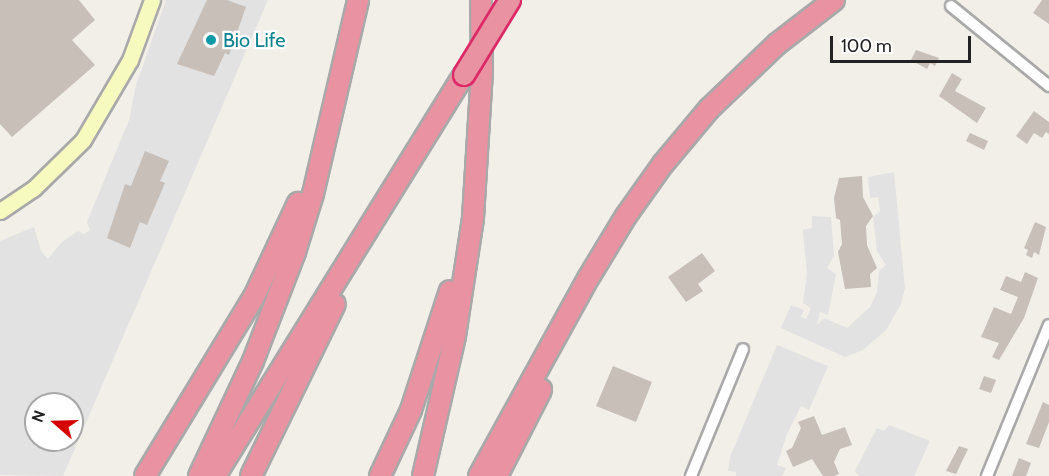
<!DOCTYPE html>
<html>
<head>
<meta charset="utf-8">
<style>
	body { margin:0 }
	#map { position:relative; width:1049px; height:476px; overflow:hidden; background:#f2efe9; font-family:Cabin,sans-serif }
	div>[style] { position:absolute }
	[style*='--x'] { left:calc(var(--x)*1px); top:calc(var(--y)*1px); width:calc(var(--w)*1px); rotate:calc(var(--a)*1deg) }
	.parking>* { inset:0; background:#e2e2e2 }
	.building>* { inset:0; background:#c7bfb8 }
	.roads { filter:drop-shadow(2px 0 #a9a9a9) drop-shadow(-2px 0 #a9a9a9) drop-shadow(0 2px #a9a9a9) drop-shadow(0 -2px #a9a9a9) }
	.street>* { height:10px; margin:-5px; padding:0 5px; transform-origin:5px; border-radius:5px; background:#fff }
	.secondary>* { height:15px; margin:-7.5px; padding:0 7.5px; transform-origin:7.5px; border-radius:7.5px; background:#f7fabf }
	.highway>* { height:20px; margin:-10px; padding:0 10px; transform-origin:10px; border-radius:10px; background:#e892a2 }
	.bridges { filter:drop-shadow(2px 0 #dc2a67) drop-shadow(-2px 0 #dc2a67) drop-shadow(0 2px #dc2a67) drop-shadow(0 -2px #dc2a67) }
	.highway-bridge>* { height:20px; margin:-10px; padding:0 10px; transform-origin:10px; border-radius:10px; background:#e892a2 }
	.dots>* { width:16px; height:16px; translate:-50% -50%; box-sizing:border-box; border:3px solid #fff; border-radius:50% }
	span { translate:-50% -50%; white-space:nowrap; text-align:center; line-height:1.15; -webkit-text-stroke:4.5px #fff; paint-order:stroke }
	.culture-label { font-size:20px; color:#0d838f }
	.left { translate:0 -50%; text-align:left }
	.north { position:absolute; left:24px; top:392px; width:60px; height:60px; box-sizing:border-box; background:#fff; border:2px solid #a7a7a7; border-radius:50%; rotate:290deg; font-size:16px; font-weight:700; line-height:24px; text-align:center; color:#222 }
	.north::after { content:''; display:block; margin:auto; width:21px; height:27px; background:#d40000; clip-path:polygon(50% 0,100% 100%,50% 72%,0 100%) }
	.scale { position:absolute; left:830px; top:36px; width:141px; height:27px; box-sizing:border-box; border:3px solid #222; border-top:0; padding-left:8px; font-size:18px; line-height:21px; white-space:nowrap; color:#222; -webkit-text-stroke:4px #fff; paint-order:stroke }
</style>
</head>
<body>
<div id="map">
	<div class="parking">
		<i style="clip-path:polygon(evenodd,166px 0,268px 0,63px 476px,0 475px,0 241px,34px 227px,41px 251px,48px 259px,62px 242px,78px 231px,84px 234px,90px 230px,87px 222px,129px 120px,136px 85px,166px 0,36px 404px,72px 404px,72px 440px,36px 440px,36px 404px)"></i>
		<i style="clip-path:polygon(894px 172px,905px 288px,901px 304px,886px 330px,863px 350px,845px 357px,781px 328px,791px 305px,804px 310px,801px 317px,806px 319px,811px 308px,803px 303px,807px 274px,803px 230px,812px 228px,812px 216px,831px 217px,834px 256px,827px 268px,836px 274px,828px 315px,820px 312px,817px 325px,824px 318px,847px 328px,870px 307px,877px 292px,879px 271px,886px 265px,877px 251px,873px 217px,880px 211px,878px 197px,870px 198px,868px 177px)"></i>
		<i style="clip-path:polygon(777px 345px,828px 366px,809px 410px,801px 406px,787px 434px,777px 465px,786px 468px,782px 476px,736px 476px,736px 472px,728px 471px,730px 457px)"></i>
		<i style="clip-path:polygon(889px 425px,930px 441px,914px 476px,859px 476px,855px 471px,877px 428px,884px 431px)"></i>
	</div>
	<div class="building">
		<i style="clip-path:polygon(0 0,79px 0,95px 20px,72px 40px,95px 65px,12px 137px,0 124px)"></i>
		<i style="clip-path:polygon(207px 0,227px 0,246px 7px,229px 55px,225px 53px,214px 76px,177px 64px)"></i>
		<i style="clip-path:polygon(1042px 0,1049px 0,1049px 24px,1033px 13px)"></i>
		<i style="clip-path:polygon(916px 50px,939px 58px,935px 66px,930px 63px,927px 69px,911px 60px)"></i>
		<i style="clip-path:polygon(952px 73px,962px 79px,955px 91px,986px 108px,977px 123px,939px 96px)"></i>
		<i style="clip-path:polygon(1034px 111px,1049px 122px,1049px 134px,1046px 132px,1042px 138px,1034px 133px,1027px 144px,1016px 136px)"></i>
		<i style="clip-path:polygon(970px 133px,988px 141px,984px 150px,966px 141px)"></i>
		<i style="clip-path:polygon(145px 151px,169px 161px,160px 181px,165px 183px,147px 225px,140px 222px,130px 248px,107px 238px,125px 184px,131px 186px)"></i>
		<i style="clip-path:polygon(862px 176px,863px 197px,873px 216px,866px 226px,867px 245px,877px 268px,870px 274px,871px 287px,845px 289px,838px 252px,842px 244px,840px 220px,836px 218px,834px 198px,839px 178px)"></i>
		<i style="clip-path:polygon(1035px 222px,1046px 227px,1039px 255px,1034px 252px,1032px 258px,1026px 255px,1028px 250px,1024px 248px)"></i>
		<i style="clip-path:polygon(702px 253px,715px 271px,698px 284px,703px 291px,686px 302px,668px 277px)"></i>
		<i style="clip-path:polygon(1025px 272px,1038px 278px,1024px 318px,999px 360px,992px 357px,999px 343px,981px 337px,994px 307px,1011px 314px,1018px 297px,1000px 290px,1006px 276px,1021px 282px)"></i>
		<i style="clip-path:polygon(613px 366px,652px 382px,636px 422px,596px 406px)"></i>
		<i style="clip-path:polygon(984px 376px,996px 380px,991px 393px,979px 389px)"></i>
		<i style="clip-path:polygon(1043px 402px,1049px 405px,1049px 422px,1039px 448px,1026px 444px)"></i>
		<i style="clip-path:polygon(814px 416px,822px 435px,845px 427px,852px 445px,840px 449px,834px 462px,839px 474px,834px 476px,823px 476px,812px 459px,793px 467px,786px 451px,792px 448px,801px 428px,798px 422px)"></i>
		<i style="clip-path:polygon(959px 446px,968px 449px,956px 474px,946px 471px)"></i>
		<i style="clip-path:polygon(1019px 458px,1031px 463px,1026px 476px,1012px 476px)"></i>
	</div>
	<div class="roads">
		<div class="street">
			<i style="--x:951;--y:6;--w:127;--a:39.2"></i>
			<i style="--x:691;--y:476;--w:137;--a:-67.7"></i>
			<i style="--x:987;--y:476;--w:163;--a:-67.7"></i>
		</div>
		<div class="secondary">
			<i style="--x:0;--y:211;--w:40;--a:-34"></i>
			<i style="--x:33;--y:189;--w:70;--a:-44.4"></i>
			<i style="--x:83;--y:140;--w:93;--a:-59.6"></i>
			<i style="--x:130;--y:60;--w:64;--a:-69.9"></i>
		</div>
		<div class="highway">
			<i style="--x:145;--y:476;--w:210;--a:-58.7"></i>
			<i style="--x:254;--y:297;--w:104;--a:-64.9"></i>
			<i style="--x:199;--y:476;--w:127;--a:-64.8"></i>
			<i style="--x:253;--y:361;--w:117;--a:-68.9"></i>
			<i style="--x:295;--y:252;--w:61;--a:-72.8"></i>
			<i style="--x:313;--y:194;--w:199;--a:-76.9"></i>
			<i style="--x:215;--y:476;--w:472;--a:-58.2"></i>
			<i style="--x:251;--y:476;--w:191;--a:-64"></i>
			<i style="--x:380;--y:476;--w:73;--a:-64.8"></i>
			<i style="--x:411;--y:410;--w:125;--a:-71.9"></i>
			<i style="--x:423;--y:476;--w:144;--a:-77.1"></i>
			<i style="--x:455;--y:336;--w:119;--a:-81.3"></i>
			<i style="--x:473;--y:218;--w:146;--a:-86.5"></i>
			<i style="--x:482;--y:72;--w:72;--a:-90.8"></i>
			<i style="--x:479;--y:476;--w:227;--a:-61.1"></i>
			<i style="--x:589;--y:277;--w:71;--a:-58.8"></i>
			<i style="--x:626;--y:216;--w:64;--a:-54.6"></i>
			<i style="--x:663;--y:164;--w:72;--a:-50.1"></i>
			<i style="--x:709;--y:109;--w:94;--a:-43.7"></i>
			<i style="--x:777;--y:44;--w:72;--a:-37.7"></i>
			<i style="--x:497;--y:476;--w:97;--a:-62.9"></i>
		</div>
	</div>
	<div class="bridges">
		<div class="highway-bridge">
			<i style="--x:464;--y:75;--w:88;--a:-58.5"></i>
		</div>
	</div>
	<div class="dots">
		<i style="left:211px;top:40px;background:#0f9aa8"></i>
	</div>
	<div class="culture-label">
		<span class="left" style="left:223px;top:40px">Bio Life</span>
	</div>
	<div class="north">N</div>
	<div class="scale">100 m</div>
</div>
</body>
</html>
